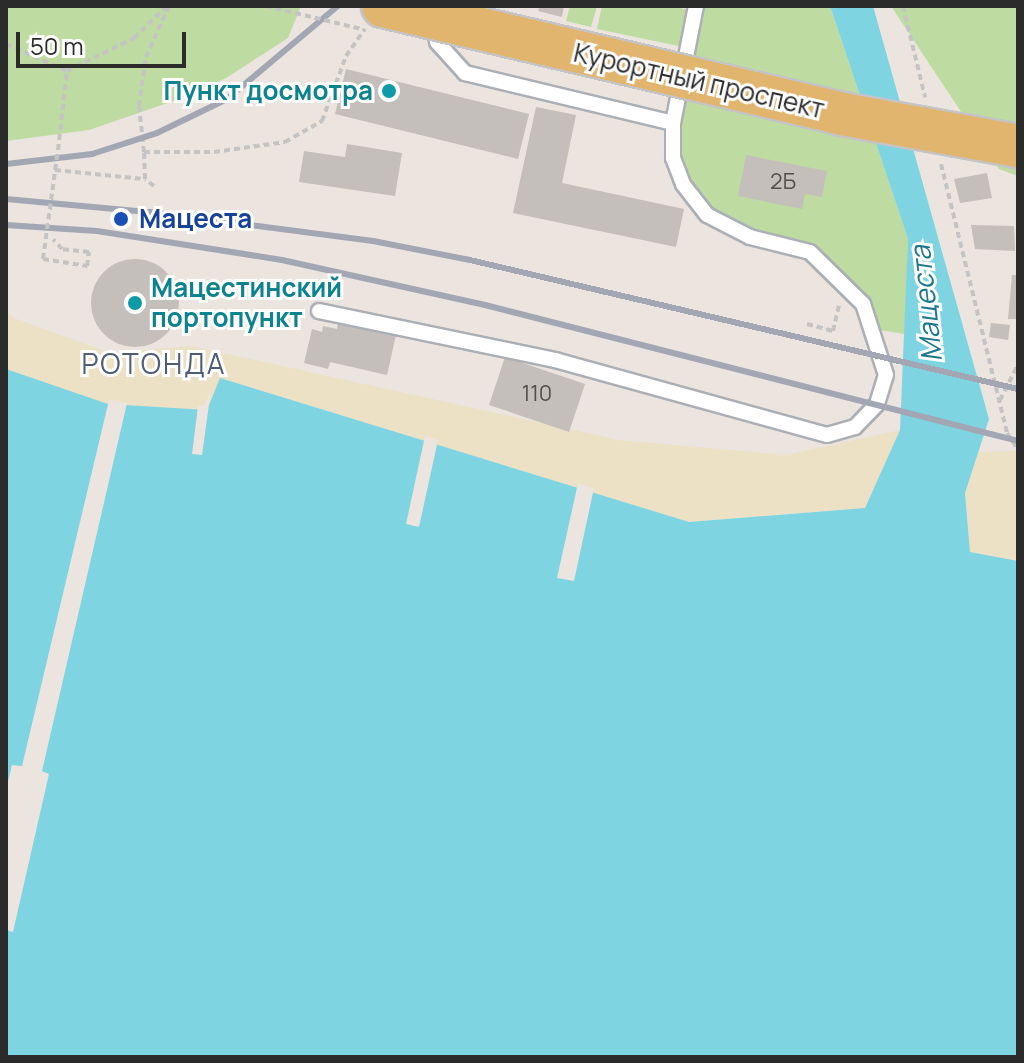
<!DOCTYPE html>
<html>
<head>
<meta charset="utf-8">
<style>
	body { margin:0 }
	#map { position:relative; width:1024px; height:1063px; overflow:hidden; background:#ebe4df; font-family:Manrope,sans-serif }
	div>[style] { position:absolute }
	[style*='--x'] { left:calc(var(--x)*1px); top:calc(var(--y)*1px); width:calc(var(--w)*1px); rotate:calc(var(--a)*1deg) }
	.green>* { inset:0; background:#bedba1 }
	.sand>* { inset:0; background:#ece1c5 }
	.water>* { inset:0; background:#7ed5e1 }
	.pier>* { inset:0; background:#ebe4df }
	.building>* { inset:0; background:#c4bfba }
	.round { border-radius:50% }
	.path>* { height:4px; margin-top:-2px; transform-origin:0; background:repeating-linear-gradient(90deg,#c4c4c4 0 6px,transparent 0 10px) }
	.roads { filter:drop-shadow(2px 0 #abafb6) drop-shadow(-2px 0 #abafb6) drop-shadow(0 2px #abafb6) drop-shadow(0 -2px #abafb6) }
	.service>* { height:14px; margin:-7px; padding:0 7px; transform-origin:7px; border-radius:7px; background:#fff }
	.rail>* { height:6px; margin:-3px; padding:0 3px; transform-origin:3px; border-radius:3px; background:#a2a7b3 }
	.path-bridge>* { height:4px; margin-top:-2px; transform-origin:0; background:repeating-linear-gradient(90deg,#c4c4c4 0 6px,transparent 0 10px) }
	.bridges { filter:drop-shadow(2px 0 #c4c4c4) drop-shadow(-2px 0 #c4c4c4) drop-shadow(0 2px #c4c4c4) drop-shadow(0 -2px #c4c4c4) }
	.primary-bridge>* { height:42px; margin:-21px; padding:0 21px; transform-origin:21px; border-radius:21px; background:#e1b56e }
	.dots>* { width:22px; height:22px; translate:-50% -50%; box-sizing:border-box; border:4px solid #fff; border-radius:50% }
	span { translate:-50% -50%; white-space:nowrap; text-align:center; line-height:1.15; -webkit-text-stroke:6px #fff; paint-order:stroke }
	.number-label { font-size:22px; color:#51504f }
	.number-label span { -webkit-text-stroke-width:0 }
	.street-label { font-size:26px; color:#2b2b2b }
	.culture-label { font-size:26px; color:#0d838f; font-weight:700 }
	.right { translate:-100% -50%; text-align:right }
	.left { translate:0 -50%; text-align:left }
	.transit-label { font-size:26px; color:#164399; font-weight:700 }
	.water-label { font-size:28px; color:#1d778d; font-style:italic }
	.neighbourhood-label { font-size:28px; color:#505d76; letter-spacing:2px }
	.frame { position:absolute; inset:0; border:8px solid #2b2b2b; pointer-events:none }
	.scale { position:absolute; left:16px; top:32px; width:170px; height:36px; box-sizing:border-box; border:4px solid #2b2b2b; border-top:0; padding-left:10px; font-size:24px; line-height:28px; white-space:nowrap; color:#2b2b2b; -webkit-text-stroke:6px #fff; paint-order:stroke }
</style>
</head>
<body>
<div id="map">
	<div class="green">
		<i style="clip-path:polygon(6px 6px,301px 6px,288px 38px,226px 78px,182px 98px,89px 130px,6px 141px)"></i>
		<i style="clip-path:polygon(570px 6px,597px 6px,591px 27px,566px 21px)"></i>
		<i style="clip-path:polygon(602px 6px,669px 6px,700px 12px,701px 6px,830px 6px,908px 239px,905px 334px,873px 329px,825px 265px,707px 215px,673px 158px,693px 49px,597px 29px)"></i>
		<i style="clip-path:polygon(891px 6px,1018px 6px,1018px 176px,999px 169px)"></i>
	</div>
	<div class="sand">
		<i style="clip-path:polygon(6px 311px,14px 318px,110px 353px,191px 346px,619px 440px,786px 455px,900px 430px,865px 508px,689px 522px,221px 378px,207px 410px,108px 404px,6px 369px)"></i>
		<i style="clip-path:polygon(1018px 451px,1018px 561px,970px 552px,965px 493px,978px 452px)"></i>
	</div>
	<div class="water">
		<i style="clip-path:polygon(830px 6px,873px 6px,989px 419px,965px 493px,970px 552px,1018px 561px,1018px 1057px,6px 1057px,6px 369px,108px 404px,207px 410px,220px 378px,689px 522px,865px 508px,900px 430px,908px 239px)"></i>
	</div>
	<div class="pier">
		<i style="clip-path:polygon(211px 390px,202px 455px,192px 454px,198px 406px,204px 406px)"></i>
		<i style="clip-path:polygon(109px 400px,127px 403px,42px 771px,49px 774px,13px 932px,6px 930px,6px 790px,12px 765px,22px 766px)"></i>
		<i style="clip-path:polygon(425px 436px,438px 440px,419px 527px,406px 524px)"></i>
		<i style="clip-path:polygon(578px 483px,594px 488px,574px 581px,557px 578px)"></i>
	</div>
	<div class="building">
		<i style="clip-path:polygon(540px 6px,564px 6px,562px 17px,538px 11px)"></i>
		<i style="clip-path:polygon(346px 69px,529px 114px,518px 159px,335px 114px)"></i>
		<i style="clip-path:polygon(536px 107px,576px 115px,562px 183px,684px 209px,676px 247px,513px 213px)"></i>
		<i style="clip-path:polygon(347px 144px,402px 153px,395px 196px,299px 182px,304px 151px,345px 157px)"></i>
		<i style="clip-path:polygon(746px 155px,827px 171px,822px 197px,805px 194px,802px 209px,738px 196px)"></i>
		<i style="clip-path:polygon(987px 173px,992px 198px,960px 203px,954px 179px)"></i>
		<i style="clip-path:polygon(971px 225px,1014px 226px,1015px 251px,975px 249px)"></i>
		<i class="round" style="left:91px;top:259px;width:88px;height:88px"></i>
		<i style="clip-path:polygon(1012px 275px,1018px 275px,1018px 319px,1008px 319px)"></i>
		<i style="clip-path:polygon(338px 323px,396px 335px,387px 375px,330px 362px,328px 369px,304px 363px,312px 329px,322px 332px,323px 326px,337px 329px)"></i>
		<i style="clip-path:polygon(991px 323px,1010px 325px,1008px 340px,989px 337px)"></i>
		<i style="clip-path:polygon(505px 357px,585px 384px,569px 432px,489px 405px)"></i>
	</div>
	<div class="path">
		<i style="--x:903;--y:6;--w:94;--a:76.4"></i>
		<i style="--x:6;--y:44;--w:67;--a:23.9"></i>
		<i style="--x:67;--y:71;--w:75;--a:-26.2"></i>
		<i style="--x:134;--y:38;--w:46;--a:-44.1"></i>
		<i style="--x:58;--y:150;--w:80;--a:-83.5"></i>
		<i style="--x:144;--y:152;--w:46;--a:-96.2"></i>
		<i style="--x:139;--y:106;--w:49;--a:-81.9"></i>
		<i style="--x:146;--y:57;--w:56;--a:-65.7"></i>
		<i style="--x:941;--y:164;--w:277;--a:76.2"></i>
		<i style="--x:1007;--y:433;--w:20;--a:57"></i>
		<i style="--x:55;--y:170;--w:89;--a:5.8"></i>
		<i style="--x:154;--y:186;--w:11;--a:-142"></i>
		<i style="--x:145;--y:179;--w:27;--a:-92"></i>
		<i style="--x:144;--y:152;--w:70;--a:0"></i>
		<i style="--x:214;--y:152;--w:72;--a:-8"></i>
		<i style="--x:285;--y:142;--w:43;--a:-29.6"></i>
		<i style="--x:322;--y:121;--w:69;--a:-69.7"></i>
		<i style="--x:346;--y:56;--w:33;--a:-55"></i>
		<i style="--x:43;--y:259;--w:45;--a:9"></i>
		<i style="--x:87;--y:266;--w:14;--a:-82"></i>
		<i style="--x:89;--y:252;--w:27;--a:-174"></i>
		<i style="--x:62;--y:249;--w:13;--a:-132"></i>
		<i style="--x:807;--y:324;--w:27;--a:15"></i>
		<i style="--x:833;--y:331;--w:27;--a:-77"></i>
		<i style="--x:1000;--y:400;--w:39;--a:-63"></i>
	</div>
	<div class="roads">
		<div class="service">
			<i style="--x:433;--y:23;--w:19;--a:78"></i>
			<i style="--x:437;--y:42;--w:42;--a:47.9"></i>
			<i style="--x:465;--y:73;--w:214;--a:13.5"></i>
			<i style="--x:319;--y:311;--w:241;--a:11.7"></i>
			<i style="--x:555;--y:360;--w:282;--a:15.4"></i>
			<i style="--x:827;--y:435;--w:29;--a:-16"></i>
			<i style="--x:855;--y:427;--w:32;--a:-46"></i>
			<i style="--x:877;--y:404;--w:30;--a:-73"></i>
			<i style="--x:886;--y:375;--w:75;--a:-107.9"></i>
			<i style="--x:863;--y:304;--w:74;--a:-135.5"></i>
			<i style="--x:810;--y:252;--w:62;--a:-166"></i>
			<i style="--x:750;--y:237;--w:48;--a:-152.9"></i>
			<i style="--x:707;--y:215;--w:39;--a:-128"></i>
			<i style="--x:683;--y:184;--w:28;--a:-111"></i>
			<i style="--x:673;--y:158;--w:35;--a:-90"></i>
			<i style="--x:673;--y:123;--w:119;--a:-78.9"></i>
		</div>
	</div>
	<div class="rail">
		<i style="--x:6;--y:164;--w:87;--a:-6.6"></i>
		<i style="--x:92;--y:154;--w:68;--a:-17.9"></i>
		<i style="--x:157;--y:133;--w:78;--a:-25.9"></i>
		<i style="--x:227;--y:99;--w:145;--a:-40"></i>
		<i style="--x:6;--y:199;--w:145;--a:5.2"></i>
		<i style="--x:150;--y:212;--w:225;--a:7.4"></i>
		<i style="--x:373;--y:241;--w:99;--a:11.1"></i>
		<i style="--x:470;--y:260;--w:563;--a:13.25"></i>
		<i style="--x:6;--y:225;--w:91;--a:3.8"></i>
		<i style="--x:97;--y:231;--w:187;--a:8.9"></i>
		<i style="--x:282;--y:260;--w:208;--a:12.5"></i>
		<i style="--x:485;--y:305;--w:550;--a:14.31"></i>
	</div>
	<div class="path-bridge">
		<i style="--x:266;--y:6;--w:98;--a:13.6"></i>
		<i style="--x:43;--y:259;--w:110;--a:-82.2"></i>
	</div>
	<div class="bridges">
		<div class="primary-bridge">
			<i style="--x:383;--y:6;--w:472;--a:13.2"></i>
			<i style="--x:842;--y:114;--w:179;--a:10.3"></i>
		</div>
	</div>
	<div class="dots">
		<i style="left:389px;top:91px;background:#0f9aa8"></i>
		<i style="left:121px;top:219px;background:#1a4fb4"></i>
		<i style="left:135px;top:303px;background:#0f9aa8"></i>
	</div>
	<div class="number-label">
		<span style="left:783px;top:182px">2Б</span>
		<span style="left:537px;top:394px">110</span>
	</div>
	<div class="street-label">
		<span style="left:699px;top:81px;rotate:13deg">Курортный проспект</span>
	</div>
	<div class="culture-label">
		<span class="right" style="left:373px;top:91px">Пункт досмотра</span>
		<span class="left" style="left:151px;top:303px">Мацестинский<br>портопункт</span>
	</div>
	<div class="transit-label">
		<span class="left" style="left:139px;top:219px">Мацеста</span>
	</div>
	<div class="water-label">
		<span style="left:925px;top:304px;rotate:-96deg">Мацеста</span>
	</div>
	<div class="neighbourhood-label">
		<span style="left:154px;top:363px">РОТОНДА</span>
	</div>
	<div class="frame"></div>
	<div class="scale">50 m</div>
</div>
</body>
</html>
